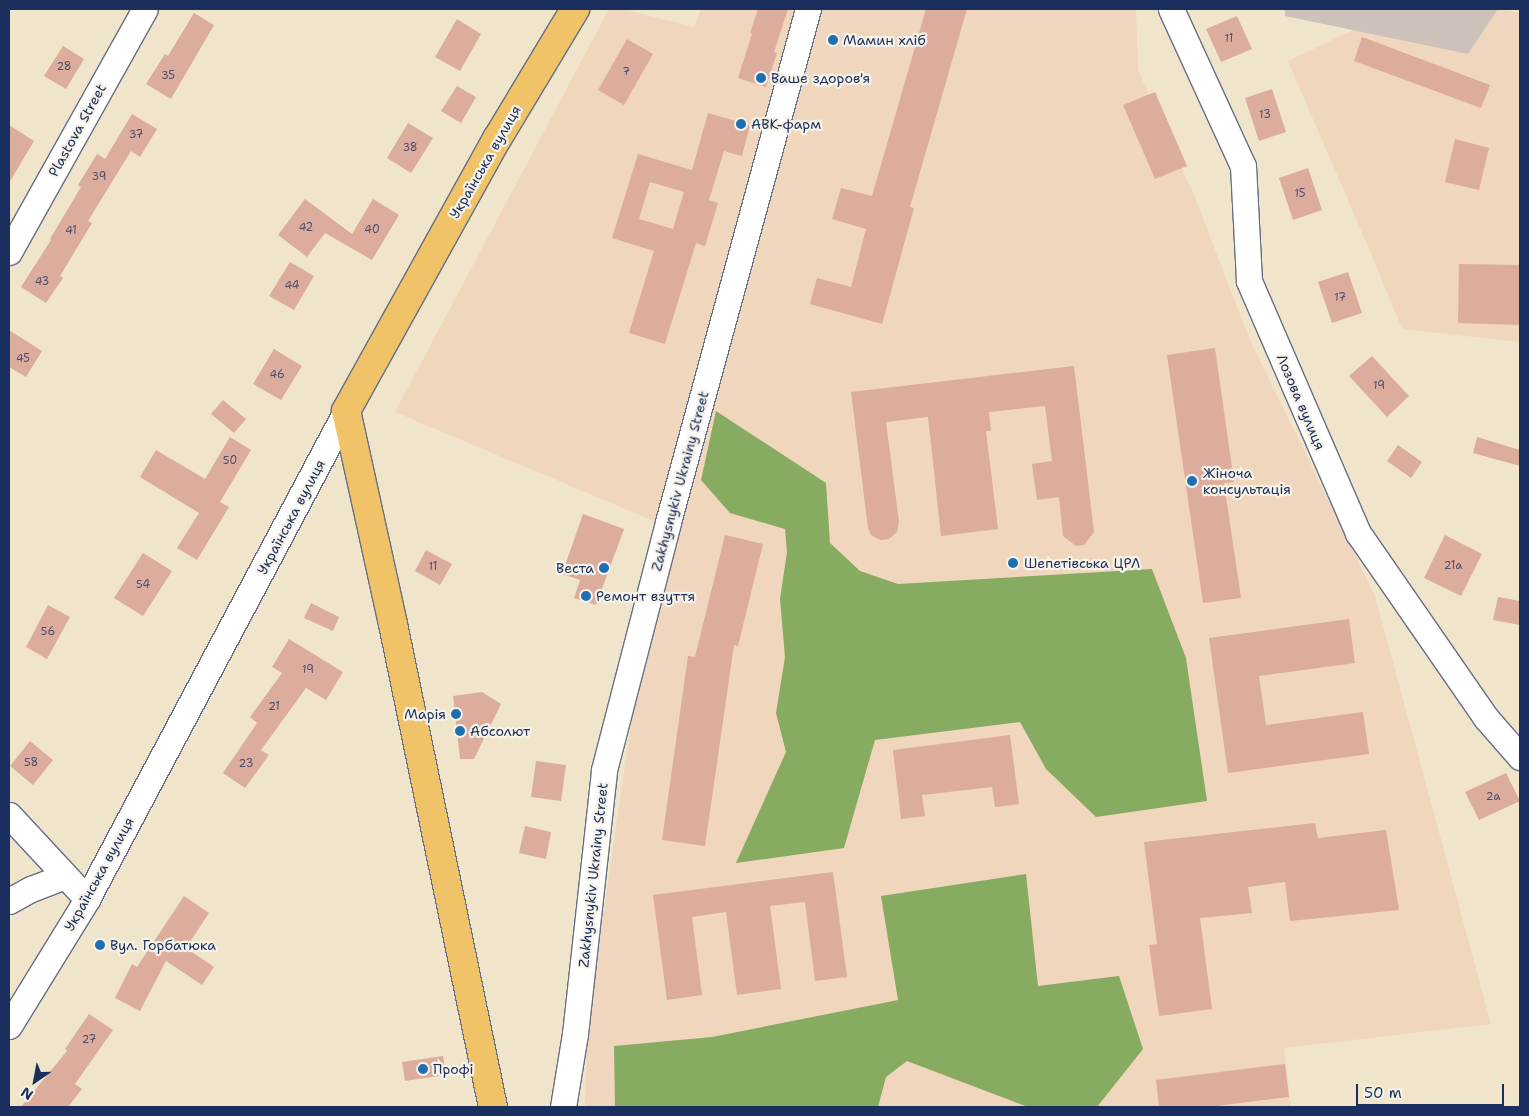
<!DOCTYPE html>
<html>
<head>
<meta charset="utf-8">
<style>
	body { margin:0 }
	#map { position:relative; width:1529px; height:1116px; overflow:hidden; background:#f0e5cb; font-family:"Shantell Sans",sans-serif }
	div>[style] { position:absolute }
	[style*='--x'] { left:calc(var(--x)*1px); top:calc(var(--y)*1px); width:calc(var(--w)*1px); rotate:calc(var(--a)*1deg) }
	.built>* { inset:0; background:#efd6bc }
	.industrial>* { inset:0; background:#cdc2b9 }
	.forest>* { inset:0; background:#87ab60 }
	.building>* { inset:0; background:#dcac9c }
	.roads { filter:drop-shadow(1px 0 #666f84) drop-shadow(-1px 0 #666f84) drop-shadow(0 1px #666f84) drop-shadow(0 -1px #666f84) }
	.minor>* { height:25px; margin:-12.5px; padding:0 12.5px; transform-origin:12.5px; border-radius:12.5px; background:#fff }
	.major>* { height:28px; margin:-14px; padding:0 14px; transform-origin:14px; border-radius:14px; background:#f1c369 }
	.dots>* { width:14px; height:14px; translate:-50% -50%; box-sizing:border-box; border:2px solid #f7f3e8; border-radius:50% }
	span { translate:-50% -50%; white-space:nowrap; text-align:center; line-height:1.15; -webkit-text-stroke:4.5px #f7f3e8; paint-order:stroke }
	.number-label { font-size:11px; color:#4b4e6e }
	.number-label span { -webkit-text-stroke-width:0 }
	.poi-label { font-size:14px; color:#1b2f5e }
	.left { translate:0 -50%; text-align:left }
	.right { translate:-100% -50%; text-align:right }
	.street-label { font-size:14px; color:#1b2f5e }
	.frame { position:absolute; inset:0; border:10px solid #1b2f5e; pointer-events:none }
	.north { position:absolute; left:10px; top:1056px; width:50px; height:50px; -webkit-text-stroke:4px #f7f3e8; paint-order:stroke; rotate:213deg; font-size:14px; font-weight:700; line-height:20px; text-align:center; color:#1b2f5e }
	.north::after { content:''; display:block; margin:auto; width:18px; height:22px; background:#1b2f5e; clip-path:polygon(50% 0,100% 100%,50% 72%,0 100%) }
	.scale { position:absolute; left:1356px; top:1084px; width:148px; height:22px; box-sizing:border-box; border:2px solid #1b2f5e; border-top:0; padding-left:6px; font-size:15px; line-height:18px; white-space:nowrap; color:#1b2f5e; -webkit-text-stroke:4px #f7f3e8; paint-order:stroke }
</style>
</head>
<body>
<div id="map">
	<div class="built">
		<i style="clip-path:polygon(609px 9px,623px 9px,694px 27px,701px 9px,1136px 9px,1138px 70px,1196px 200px,1249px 338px,1375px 596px,1491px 1024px,1284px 1048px,1291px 1107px,585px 1107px,587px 1026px,634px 704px,675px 530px,395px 412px)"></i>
		<i style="clip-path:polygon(1498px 9px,1520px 13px,1520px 342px,1402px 329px,1375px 263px,1288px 61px,1355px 29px,1468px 54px)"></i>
	</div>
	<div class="industrial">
		<i style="clip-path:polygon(1285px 9px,1498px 9px,1468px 54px,1285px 16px)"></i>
	</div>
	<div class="forest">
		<i style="clip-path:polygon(716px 411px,826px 483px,830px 543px,860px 571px,898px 584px,1152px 569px,1186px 658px,1207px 801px,1096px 817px,1046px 769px,1020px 722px,875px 740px,844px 848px,736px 863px,786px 752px,776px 713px,785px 657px,780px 599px,787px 552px,785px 529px,730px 513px,701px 480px)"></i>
		<i style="clip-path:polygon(1026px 874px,1038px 986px,1119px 976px,1143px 1049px,1097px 1107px,1028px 1107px,907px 1061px,886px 1077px,878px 1107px,615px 1107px,614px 1046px,712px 1037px,898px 1000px,881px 896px)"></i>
	</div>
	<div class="building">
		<i style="clip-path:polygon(758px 9px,788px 9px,774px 52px,777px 53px,766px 87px,738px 78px,752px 34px,750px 33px)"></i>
		<i style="clip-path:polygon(926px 9px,967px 9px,910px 207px,914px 208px,882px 324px,810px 304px,817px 278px,851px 287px,866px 229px,832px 219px,841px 188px,872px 196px)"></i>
		<i style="clip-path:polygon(194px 13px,214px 25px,171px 99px,146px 84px,165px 54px,168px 56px)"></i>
		<i style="clip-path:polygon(1237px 16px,1252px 49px,1221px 62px,1206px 29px)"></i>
		<i style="clip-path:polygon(457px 19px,481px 34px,460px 71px,435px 57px)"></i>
		<i style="clip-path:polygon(1362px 37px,1490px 85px,1481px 108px,1354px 61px)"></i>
		<i style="clip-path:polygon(627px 39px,653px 54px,624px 105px,598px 90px)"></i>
		<i style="clip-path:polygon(63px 46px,84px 59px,66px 89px,44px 76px)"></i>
		<i style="clip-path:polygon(457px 86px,476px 97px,461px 123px,441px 111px)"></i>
		<i style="clip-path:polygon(1272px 89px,1286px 132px,1259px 141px,1245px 98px)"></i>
		<i style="clip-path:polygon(1155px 92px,1187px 166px,1155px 179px,1123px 105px)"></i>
		<i style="clip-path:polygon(evenodd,708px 113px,750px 125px,742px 156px,724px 151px,709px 200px,718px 203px,705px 246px,696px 243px,665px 344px,629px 333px,654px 251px,612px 238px,638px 154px,692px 170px,708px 113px,650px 182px,684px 192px,673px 229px,639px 219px,650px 182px)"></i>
		<i style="clip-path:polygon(132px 114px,157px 129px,140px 157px,131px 151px,88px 221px,92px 223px,60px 276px,63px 278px,46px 303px,21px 287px,51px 240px,50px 239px,81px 187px,78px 185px,97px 154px,105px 159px)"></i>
		<i style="clip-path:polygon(408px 123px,433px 138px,411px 173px,387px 158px)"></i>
		<i style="clip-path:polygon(9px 125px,34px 141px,9px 183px)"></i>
		<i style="clip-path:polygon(1455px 139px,1489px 148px,1479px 190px,1445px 182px)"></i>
		<i style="clip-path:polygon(1308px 168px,1322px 210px,1293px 220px,1279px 178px)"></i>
		<i style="clip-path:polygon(305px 199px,352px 234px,373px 199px,399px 215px,372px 260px,325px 233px,307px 257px,278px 235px)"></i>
		<i style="clip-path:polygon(290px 262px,314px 276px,294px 310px,269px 296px)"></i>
		<i style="clip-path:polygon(1459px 264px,1520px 265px,1520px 325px,1458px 323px)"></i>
		<i style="clip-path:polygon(1348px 272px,1362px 313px,1332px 323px,1318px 282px)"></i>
		<i style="clip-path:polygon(9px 330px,42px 351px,26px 377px,9px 367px)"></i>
		<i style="clip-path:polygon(1215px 348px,1234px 482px,1224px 483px,1241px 598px,1203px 603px,1167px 355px)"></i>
		<i style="clip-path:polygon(274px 349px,302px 366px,281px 400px,253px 384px)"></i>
		<i style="clip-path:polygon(1372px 356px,1409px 396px,1387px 417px,1349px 376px)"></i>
		<i style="clip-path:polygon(1074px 366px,1094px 532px,1084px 545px,1076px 546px,1063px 536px,1059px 497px,1037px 500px,1032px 464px,1052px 461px,1045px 406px,989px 412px,991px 431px,986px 431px,998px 529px,941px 536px,928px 417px,886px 422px,899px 522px,897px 532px,889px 539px,880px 540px,871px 535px,868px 528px,851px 392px)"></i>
		<i style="clip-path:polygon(223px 400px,246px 419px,234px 433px,211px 414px)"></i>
		<i style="clip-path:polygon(230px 437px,251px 450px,220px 502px,229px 507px,197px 560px,177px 548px,199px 513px,140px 477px,156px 450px,205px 479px)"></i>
		<i style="clip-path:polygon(1477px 437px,1520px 450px,1520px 466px,1473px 453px)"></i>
		<i style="clip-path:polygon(1398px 445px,1422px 462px,1411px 478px,1387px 461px)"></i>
		<i style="clip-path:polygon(583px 514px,624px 529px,596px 605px,574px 598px,580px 580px,562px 574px)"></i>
		<i style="clip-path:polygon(725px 535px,763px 544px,738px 646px,734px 645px,705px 846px,662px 840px,688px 656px,695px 657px)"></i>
		<i style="clip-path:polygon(1445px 535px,1482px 554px,1461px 596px,1424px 578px)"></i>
		<i style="clip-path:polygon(426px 550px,452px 564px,440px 585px,415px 571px)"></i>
		<i style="clip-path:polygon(143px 553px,172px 571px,143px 616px,114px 598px)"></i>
		<i style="clip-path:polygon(1498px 597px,1520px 601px,1520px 625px,1493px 620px)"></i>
		<i style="clip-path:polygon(311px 603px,339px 617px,333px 631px,304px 618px)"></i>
		<i style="clip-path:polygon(48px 605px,70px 617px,47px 659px,26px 647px)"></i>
		<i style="clip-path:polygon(1349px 619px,1355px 663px,1259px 676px,1266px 725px,1363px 712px,1369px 754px,1228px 773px,1209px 638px)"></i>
		<i style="clip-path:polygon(289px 639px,343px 672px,326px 700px,306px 688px,261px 750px,269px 755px,245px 788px,223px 773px,257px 723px,250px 717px,282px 673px,272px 667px)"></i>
		<i style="clip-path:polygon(482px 692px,501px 704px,474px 759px,460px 759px,453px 696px)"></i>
		<i style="clip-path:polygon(1010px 735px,1019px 804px,995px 807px,992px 787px,922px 795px,925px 816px,901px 819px,893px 750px)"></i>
		<i style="clip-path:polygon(30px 741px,53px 760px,33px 785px,10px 766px)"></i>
		<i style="clip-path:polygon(536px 761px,566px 765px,561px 801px,531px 797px)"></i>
		<i style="clip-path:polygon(1506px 773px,1520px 801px,1479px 820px,1465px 792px)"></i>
		<i style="clip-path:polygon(1315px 823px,1318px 838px,1386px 830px,1399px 910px,1290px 921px,1285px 882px,1248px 887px,1252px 913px,1200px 918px,1212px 1009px,1159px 1016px,1149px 945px,1157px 944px,1144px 842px)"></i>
		<i style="clip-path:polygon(525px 826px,551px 832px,546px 859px,519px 853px)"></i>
		<i style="clip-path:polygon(833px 872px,847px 977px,815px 981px,805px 902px,770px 906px,781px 989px,737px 995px,726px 912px,692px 917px,702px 995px,667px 1000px,653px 895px)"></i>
		<i style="clip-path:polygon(184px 896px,209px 913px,186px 948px,214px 967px,202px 985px,166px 961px,140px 1011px,115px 998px,132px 964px,137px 967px)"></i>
		<i style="clip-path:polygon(89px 1014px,113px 1030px,75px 1084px,82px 1089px,68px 1107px,21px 1107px,67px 1051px,65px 1049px)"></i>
		<i style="clip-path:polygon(443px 1056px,446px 1075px,405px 1081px,402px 1062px)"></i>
		<i style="clip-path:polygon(1285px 1064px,1289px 1097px,1207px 1107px,1159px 1107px,1156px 1080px)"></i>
	</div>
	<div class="roads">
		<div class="minor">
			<i style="--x:1171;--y:9;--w:173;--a:65.4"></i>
			<i style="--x:1243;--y:166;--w:115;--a:87"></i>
			<i style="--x:1249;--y:281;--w:275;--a:66.6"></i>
			<i style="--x:1358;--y:533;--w:225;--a:55.3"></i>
			<i style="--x:1486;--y:718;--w:52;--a:48.9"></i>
			<i style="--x:9;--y:252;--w:278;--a:-60.8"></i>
			<i style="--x:9;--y:815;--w:115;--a:47.1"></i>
			<i style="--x:9;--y:901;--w:25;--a:-29"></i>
			<i style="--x:31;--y:889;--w:36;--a:-21"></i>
			<i style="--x:9;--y:1026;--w:149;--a:-58.4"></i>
			<i style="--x:87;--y:899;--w:552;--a:-62.04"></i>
			<i style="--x:563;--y:1107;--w:74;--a:-80.7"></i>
			<i style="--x:575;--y:1034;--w:266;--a:-83.7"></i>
			<i style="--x:604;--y:770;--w:256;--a:-75.5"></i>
			<i style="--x:668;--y:522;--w:532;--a:-74.74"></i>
		</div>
		<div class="major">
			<i style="--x:493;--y:1107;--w:493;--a:-101.7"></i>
			<i style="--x:393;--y:624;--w:218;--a:-102.4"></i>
			<i style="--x:346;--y:411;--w:311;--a:-61"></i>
			<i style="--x:497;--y:139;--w:152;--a:-59"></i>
		</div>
	</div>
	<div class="dots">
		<i style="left:833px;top:40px;background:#1f6fb2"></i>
		<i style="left:761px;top:78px;background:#1f6fb2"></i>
		<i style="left:741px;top:124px;background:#1f6fb2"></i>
		<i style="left:1192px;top:481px;background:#1f6fb2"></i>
		<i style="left:1013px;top:563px;background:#1f6fb2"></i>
		<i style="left:604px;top:568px;background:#1f6fb2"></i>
		<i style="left:586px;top:596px;background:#1f6fb2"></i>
		<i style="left:456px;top:714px;background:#1f6fb2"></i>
		<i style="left:460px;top:731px;background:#1f6fb2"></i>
		<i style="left:100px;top:945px;background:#1f6fb2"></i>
		<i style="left:423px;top:1069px;background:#1f6fb2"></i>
	</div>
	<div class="number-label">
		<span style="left:1229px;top:39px">11</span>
		<span style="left:64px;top:67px">28</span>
		<span style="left:626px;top:72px">7</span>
		<span style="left:168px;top:76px">35</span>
		<span style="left:1265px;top:115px">13</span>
		<span style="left:136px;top:135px">37</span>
		<span style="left:410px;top:148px">38</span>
		<span style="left:99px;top:177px">39</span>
		<span style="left:1300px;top:194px">15</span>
		<span style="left:306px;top:228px">42</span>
		<span style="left:372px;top:230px">40</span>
		<span style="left:71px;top:231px">41</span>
		<span style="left:42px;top:282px">43</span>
		<span style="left:292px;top:286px">44</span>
		<span style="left:1340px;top:298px">17</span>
		<span style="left:23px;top:359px">45</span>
		<span style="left:277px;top:375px">46</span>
		<span style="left:1379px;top:386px">19</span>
		<span style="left:230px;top:461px">50</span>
		<span style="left:1453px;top:566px">21а</span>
		<span style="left:433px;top:567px">11</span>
		<span style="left:143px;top:585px">54</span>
		<span style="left:48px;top:632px">56</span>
		<span style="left:308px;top:670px">19</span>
		<span style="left:274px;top:707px">21</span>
		<span style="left:31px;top:763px">58</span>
		<span style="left:246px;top:764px">23</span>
		<span style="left:1493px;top:797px">2а</span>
		<span style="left:89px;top:1040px">27</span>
	</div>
	<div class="poi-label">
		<span class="left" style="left:843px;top:40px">Мамин хліб</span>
		<span class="left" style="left:771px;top:78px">Ваше здоров'я</span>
		<span class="left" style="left:751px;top:124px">АВК-фарм</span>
		<span class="left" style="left:1203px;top:481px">Жіноча<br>консультація</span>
		<span class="left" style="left:1024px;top:563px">Шепетівська ЦРЛ</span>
		<span class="right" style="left:594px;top:568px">Веста</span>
		<span class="left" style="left:596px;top:596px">Ремонт взуття</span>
		<span class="right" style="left:446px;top:714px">Марія</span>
		<span class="left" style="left:470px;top:731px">Абсолют</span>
		<span class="left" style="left:110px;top:945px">Вул. Горбатюка</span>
		<span class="left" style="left:433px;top:1069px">Профі</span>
	</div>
	<div class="street-label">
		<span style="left:77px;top:130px;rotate:-61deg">Plastova Street</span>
		<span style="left:485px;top:162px;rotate:-60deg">Українська вулиця</span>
		<span style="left:1301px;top:402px;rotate:67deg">Лозова вулиця</span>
		<span style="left:680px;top:481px;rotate:-75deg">Zakhysnykiv Ukrainy Street</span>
		<span style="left:291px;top:517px;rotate:-62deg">Українська вулиця</span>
		<span style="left:99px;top:874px;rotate:-61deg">Українська вулиця</span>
		<span style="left:593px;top:875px;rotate:-84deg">Zakhysnykiv Ukrainy Street</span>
	</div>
	<div class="frame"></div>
	<div class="north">N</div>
	<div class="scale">50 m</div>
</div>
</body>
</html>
